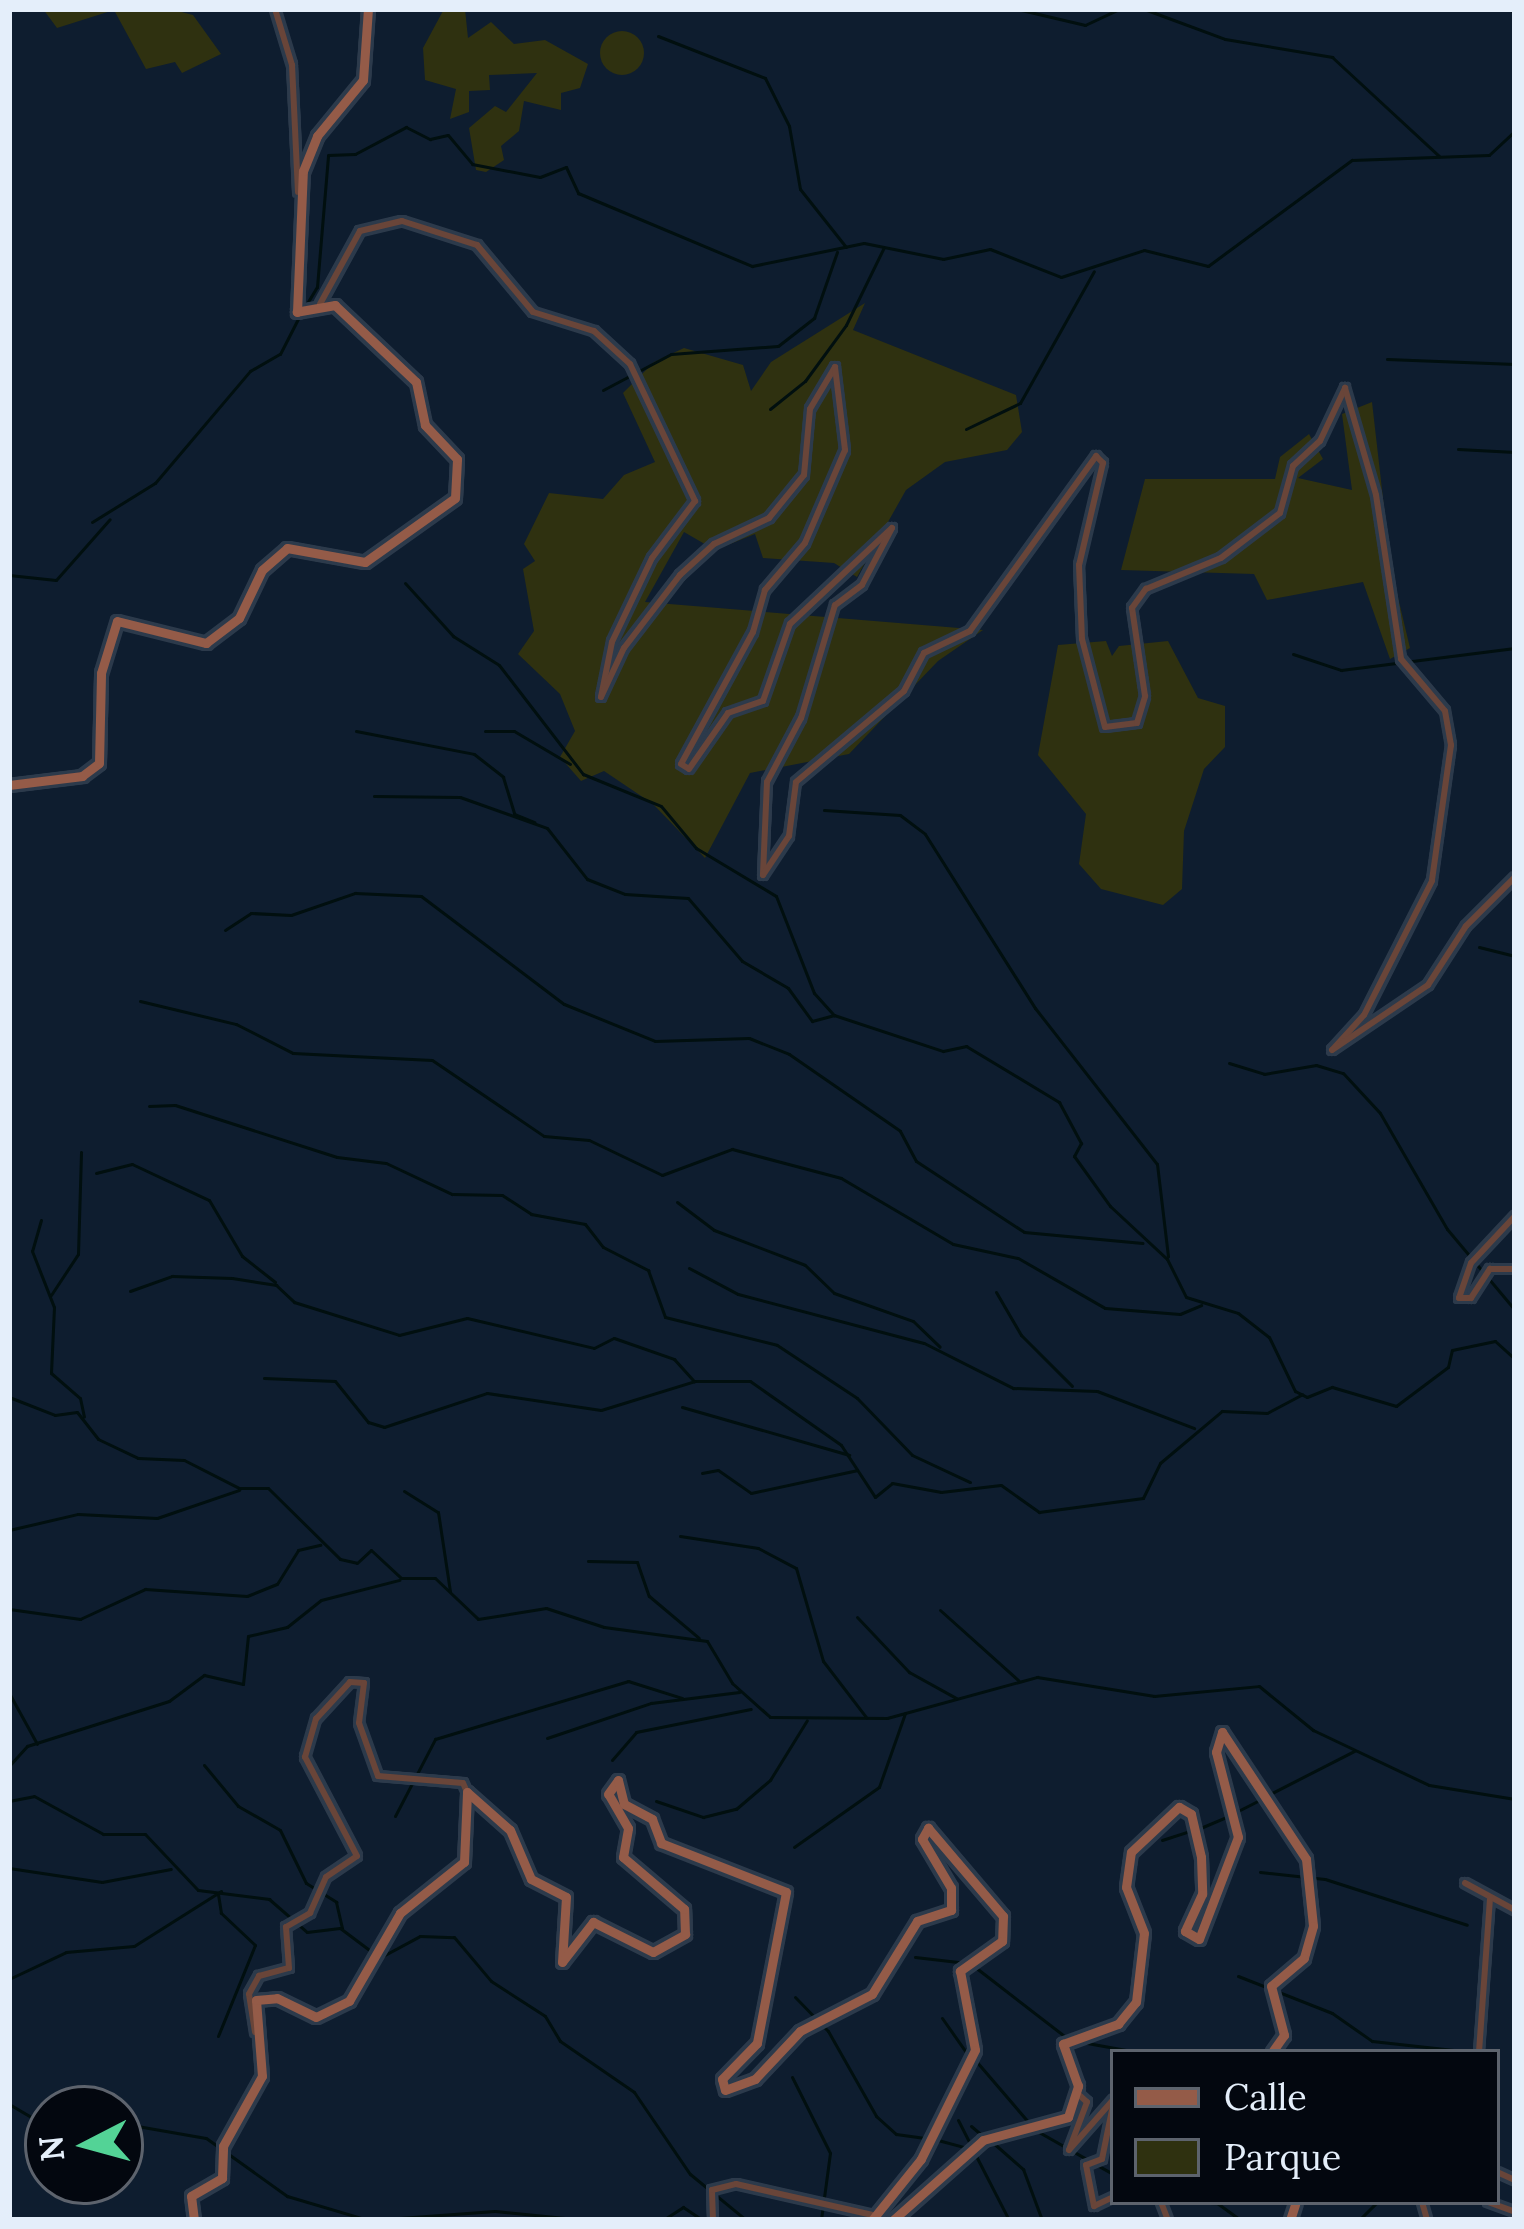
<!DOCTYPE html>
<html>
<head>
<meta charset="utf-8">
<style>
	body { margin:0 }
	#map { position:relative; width:1524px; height:2229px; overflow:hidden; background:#0e1d2f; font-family:Lora,serif }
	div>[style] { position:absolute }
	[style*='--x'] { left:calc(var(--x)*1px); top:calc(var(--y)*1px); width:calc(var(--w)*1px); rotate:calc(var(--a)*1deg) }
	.green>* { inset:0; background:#2f3110 }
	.round { border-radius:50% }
	.stream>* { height:3px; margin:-1.5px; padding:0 1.5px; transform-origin:1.5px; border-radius:1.5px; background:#010f0f }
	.roads { filter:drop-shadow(3px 0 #2c3a4b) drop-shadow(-3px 0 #2c3a4b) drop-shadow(0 3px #2c3a4b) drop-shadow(0 -3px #2c3a4b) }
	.street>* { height:6px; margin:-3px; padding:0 3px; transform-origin:3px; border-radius:3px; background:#694539 }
	.secondary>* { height:9px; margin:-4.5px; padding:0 4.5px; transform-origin:4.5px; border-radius:4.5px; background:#945b48 }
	span { translate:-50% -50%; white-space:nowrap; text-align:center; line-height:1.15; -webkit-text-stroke:12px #03070f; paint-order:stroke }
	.frame { position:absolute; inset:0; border:12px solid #e4eefa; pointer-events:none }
	.legend { position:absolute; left:1110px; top:2049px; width:390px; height:156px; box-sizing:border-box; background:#03070f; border:3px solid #5d636d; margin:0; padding:15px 21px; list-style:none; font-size:36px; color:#e4eefa }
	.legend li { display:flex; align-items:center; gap:24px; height:60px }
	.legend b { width:60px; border:3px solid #5d636d }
	.north { position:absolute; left:24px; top:2085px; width:120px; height:120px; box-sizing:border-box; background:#03070f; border:3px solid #5d636d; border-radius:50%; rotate:264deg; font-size:33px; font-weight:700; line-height:48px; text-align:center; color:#e4eefa }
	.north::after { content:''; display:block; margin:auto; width:42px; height:54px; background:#53d396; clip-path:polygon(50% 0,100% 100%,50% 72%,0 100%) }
</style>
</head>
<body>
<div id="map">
	<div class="green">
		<i style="clip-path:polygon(43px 9px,170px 9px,193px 15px,221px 54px,182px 73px,175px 62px,146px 69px,114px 10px,57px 28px)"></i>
		<i style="clip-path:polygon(444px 9px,465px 9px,468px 38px,491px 22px,514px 44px,545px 40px,588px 64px,580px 88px,561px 93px,561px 110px,524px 101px,519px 131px,501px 146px,504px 160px,486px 172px,476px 170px,469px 128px,495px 106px,506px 112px,537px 73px,489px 75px,490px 90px,469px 91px,469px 112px,450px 119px,456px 89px,425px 80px,423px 48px)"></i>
		<i class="round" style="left:600px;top:31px;width:44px;height:44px"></i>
		<i style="clip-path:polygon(865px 303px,853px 330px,1016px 395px,1022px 432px,1007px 450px,945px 462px,906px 490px,857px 577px,834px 563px,763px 558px,755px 534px,715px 550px,684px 532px,645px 602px,983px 630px,938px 661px,849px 754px,750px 773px,705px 858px,653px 804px,604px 771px,581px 781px,560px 757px,575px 731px,560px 694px,518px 654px,534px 631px,523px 569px,535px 561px,524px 544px,549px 493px,603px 499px,624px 475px,655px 462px,623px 393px,654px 362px,684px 348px,743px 365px,751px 391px,771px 362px)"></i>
		<i style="clip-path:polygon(1372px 402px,1391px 568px,1410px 648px,1390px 659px,1363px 582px,1267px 600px,1254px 574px,1121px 570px,1145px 479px,1275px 479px,1280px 457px,1309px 434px,1323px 459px,1298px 478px,1352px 490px,1342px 414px)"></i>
		<i style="clip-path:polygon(1106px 641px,1112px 656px,1119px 646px,1168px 641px,1198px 698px,1225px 706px,1225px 747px,1204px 769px,1184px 831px,1182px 889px,1163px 905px,1101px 889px,1079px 864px,1086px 814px,1038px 755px,1058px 645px)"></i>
	</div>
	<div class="stream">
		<i style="--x:814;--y:9;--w:64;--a:0"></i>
		<i style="--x:1017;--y:9;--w:70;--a:13.2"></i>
		<i style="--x:1085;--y:25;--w:38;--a:-25"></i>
		<i style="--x:1144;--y:9;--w:86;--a:20.3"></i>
		<i style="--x:1225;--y:39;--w:109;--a:9.5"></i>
		<i style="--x:1332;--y:57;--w:146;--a:42.8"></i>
		<i style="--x:1508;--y:9;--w:8;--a:23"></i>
		<i style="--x:658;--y:36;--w:115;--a:21.4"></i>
		<i style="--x:765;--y:78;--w:54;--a:63.4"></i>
		<i style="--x:789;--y:126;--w:64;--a:80.1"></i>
		<i style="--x:800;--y:189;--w:74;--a:51.6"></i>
		<i style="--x:306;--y:305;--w:21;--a:-59"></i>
		<i style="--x:317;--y:287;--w:132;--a:-85.2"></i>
		<i style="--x:328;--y:155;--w:27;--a:-2"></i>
		<i style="--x:355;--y:154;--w:58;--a:-27.9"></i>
		<i style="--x:406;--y:127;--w:27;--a:27"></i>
		<i style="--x:430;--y:139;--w:18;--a:-13"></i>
		<i style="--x:448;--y:135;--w:38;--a:50"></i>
		<i style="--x:472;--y:164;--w:69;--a:10.8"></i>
		<i style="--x:540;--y:177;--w:28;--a:-21"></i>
		<i style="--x:566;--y:167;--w:29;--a:65"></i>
		<i style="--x:578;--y:193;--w:189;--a:22.8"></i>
		<i style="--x:752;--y:266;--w:114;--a:-11.6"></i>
		<i style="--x:864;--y:243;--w:81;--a:11.4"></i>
		<i style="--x:943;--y:259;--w:48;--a:-12"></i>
		<i style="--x:990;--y:249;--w:76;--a:21.5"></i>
		<i style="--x:1061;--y:277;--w:87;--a:-18"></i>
		<i style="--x:1144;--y:250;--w:66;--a:14"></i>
		<i style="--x:1208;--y:266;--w:179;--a:-36.4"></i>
		<i style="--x:1352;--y:160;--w:137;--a:-2.1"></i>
		<i style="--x:1489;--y:155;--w:35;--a:-43"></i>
		<i style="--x:1387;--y:359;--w:128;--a:2.2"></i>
		<i style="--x:603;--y:390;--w:77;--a:-27.9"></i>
		<i style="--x:671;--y:354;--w:107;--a:-4.3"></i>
		<i style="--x:778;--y:346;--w:46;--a:-37.9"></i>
		<i style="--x:814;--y:318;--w:70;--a:-70.8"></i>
		<i style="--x:770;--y:409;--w:45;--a:-38.7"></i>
		<i style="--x:805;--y:381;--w:69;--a:-53.8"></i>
		<i style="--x:846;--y:325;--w:85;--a:-64"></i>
		<i style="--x:966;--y:429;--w:60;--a:-25.7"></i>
		<i style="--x:1020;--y:403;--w:151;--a:-60.7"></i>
		<i style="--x:1458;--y:449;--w:57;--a:3"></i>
		<i style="--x:92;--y:522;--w:74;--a:-31.8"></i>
		<i style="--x:155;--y:483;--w:147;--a:-49.7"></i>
		<i style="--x:250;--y:371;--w:34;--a:-30"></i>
		<i style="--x:280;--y:354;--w:46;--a:-62.9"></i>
		<i style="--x:9;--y:575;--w:47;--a:6.1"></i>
		<i style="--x:56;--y:580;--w:81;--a:-48.5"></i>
		<i style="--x:405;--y:583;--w:72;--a:47.8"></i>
		<i style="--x:453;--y:636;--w:54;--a:32.2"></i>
		<i style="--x:499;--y:665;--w:138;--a:52.4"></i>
		<i style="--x:583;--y:774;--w:84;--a:22.3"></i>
		<i style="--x:661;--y:806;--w:55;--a:50.2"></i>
		<i style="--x:696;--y:848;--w:93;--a:31"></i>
		<i style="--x:776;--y:896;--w:104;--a:68.6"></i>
		<i style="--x:814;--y:993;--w:30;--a:48"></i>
		<i style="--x:834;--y:1015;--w:115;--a:18.3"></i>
		<i style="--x:943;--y:1051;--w:24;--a:-12"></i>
		<i style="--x:966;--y:1046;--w:109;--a:31.1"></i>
		<i style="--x:1059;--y:1102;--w:47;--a:61.8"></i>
		<i style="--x:1081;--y:1143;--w:15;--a:118"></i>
		<i style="--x:1074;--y:1156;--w:62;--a:54.2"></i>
		<i style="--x:1110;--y:1206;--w:78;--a:42.9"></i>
		<i style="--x:1167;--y:1259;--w:42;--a:63.4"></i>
		<i style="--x:1186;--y:1297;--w:54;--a:17.1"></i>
		<i style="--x:1238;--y:1313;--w:39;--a:38"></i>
		<i style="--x:1269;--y:1337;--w:60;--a:64.3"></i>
		<i style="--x:1295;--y:1391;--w:13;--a:27"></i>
		<i style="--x:1307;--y:1397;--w:27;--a:-22"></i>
		<i style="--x:1332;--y:1387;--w:67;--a:16.5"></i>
		<i style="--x:1396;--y:1406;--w:65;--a:-36.9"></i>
		<i style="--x:1448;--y:1367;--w:17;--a:-77"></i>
		<i style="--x:1452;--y:1350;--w:44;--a:-11.8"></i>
		<i style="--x:1495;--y:1341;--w:27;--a:42"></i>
		<i style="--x:1293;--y:654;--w:51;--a:18.4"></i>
		<i style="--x:1341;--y:670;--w:175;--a:-7.2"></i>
		<i style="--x:356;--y:731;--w:120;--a:11"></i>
		<i style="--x:474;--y:754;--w:37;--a:38"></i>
		<i style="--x:503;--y:777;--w:39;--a:73"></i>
		<i style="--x:514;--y:814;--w:22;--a:22"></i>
		<i style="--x:485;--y:731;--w:29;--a:0"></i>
		<i style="--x:514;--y:731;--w:65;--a:30.5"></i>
		<i style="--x:374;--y:796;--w:86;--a:0.7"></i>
		<i style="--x:460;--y:797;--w:92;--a:19.6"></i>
		<i style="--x:547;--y:828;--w:65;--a:51.9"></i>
		<i style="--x:587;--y:879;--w:41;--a:21.5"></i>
		<i style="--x:625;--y:894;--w:63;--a:3.6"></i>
		<i style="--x:688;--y:898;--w:83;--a:49.4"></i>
		<i style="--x:742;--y:961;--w:53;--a:30.4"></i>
		<i style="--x:788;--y:988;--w:41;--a:54"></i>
		<i style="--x:812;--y:1021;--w:23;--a:-15"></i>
		<i style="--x:824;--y:810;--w:76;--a:3.8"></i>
		<i style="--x:900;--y:815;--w:31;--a:37"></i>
		<i style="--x:925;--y:834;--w:206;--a:57.7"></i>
		<i style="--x:1035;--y:1008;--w:198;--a:52"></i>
		<i style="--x:1157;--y:1164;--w:93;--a:83.2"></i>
		<i style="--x:225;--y:930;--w:31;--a:-33"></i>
		<i style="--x:251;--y:913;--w:40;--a:2.9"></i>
		<i style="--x:291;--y:915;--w:68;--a:-19"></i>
		<i style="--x:355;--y:893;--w:66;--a:2.6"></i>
		<i style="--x:421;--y:896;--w:179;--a:37.1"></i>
		<i style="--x:564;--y:1004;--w:98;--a:22.1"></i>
		<i style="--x:655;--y:1041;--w:94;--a:-1.8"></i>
		<i style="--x:749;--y:1038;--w:43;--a:21.8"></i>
		<i style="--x:789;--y:1054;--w:135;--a:34.7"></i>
		<i style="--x:900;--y:1131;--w:34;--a:62"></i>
		<i style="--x:916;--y:1161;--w:129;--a:33.3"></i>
		<i style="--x:1024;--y:1232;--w:119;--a:5.3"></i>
		<i style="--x:1479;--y:947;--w:37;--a:14"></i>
		<i style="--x:140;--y:1001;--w:99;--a:13.5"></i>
		<i style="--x:236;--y:1024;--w:64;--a:27"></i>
		<i style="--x:293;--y:1053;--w:139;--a:2.9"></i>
		<i style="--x:432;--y:1060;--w:135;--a:34.2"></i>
		<i style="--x:544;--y:1136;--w:45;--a:5.1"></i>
		<i style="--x:589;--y:1140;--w:81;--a:25.6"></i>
		<i style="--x:662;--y:1175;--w:75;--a:-20.4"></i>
		<i style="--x:732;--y:1149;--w:113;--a:14.9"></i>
		<i style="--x:841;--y:1178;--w:130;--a:30.5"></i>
		<i style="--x:953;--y:1244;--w:66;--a:12.2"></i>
		<i style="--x:1018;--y:1258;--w:100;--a:29.9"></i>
		<i style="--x:1105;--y:1308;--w:75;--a:4.6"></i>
		<i style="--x:1180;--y:1314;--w:23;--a:-23"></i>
		<i style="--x:1229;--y:1063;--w:37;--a:17"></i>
		<i style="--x:1264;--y:1074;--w:53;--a:-9.8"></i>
		<i style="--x:1316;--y:1065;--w:28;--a:17"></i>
		<i style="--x:1343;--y:1073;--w:54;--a:47.2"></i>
		<i style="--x:1380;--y:1113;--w:134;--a:60"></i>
		<i style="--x:1447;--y:1229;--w:106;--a:50"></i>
		<i style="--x:149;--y:1106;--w:26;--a:-2"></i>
		<i style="--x:175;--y:1105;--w:170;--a:17.8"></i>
		<i style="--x:337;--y:1157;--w:49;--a:7"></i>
		<i style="--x:386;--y:1163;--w:73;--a:25.2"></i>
		<i style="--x:452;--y:1194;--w:50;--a:1.1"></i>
		<i style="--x:502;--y:1195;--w:35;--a:33"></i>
		<i style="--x:531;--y:1214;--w:55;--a:10.5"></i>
		<i style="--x:585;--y:1224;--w:29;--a:52"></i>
		<i style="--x:603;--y:1247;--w:51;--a:27.1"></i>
		<i style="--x:648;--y:1270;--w:50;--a:70.1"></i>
		<i style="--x:665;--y:1317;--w:115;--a:14"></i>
		<i style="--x:777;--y:1345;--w:96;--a:33.5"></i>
		<i style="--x:857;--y:1398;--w:79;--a:46"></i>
		<i style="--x:912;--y:1455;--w:64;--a:25"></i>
		<i style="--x:96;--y:1173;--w:37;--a:-14"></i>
		<i style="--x:132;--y:1164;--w:85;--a:25.1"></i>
		<i style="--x:209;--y:1200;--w:65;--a:59.5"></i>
		<i style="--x:242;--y:1256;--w:42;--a:38.2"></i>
		<i style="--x:677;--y:1202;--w:46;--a:37.1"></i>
		<i style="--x:714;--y:1230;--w:97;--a:21"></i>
		<i style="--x:805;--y:1265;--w:40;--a:44"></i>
		<i style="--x:834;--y:1293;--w:84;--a:19.5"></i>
		<i style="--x:913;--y:1321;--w:37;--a:44"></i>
		<i style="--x:41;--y:1220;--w:32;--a:106"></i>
		<i style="--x:32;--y:1251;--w:60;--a:68.6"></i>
		<i style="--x:54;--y:1307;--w:66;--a:92.6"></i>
		<i style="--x:51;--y:1373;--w:38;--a:41"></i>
		<i style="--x:80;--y:1398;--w:19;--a:78"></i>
		<i style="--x:689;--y:1268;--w:55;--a:28"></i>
		<i style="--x:738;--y:1294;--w:192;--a:14.8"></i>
		<i style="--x:924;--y:1343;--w:100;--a:26.8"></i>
		<i style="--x:1013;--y:1388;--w:84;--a:2"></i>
		<i style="--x:1097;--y:1391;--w:104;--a:20.9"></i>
		<i style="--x:130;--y:1291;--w:45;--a:-19.7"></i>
		<i style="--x:172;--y:1276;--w:60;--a:1.9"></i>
		<i style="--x:232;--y:1278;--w:45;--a:9"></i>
		<i style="--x:276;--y:1285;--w:25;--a:43"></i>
		<i style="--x:294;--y:1302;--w:110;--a:17.4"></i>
		<i style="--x:399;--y:1335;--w:70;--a:-14"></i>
		<i style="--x:467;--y:1318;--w:130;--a:13.3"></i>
		<i style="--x:594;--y:1348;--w:22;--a:-27"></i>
		<i style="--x:614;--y:1338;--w:64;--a:19.3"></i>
		<i style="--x:674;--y:1359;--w:30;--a:48"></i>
		<i style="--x:694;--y:1381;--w:56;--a:0"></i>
		<i style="--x:750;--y:1381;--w:111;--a:35.1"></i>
		<i style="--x:841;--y:1445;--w:62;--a:56.8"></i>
		<i style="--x:875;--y:1497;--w:22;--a:-39"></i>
		<i style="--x:892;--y:1483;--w:50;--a:10.4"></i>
		<i style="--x:941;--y:1492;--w:60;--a:-6.7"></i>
		<i style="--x:1001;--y:1485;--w:47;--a:35.4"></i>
		<i style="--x:1039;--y:1512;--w:105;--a:-7.7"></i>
		<i style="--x:1143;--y:1498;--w:39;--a:-64"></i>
		<i style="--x:1160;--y:1463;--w:81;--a:-40"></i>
		<i style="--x:1222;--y:1411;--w:45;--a:2.5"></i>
		<i style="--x:1267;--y:1413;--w:40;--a:-28"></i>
		<i style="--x:996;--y:1292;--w:50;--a:59.8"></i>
		<i style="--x:1021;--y:1335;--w:72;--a:45"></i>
		<i style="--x:51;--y:1295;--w:49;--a:-56.6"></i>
		<i style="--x:78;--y:1254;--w:102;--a:-88.3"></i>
		<i style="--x:264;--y:1378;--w:71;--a:2.4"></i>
		<i style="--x:335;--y:1381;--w:53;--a:51.2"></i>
		<i style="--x:368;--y:1422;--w:17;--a:17"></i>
		<i style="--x:384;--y:1427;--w:108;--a:-18.3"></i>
		<i style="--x:487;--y:1393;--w:115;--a:8.5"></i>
		<i style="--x:601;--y:1410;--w:98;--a:-17.1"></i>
		<i style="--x:9;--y:1397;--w:49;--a:21.4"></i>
		<i style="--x:55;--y:1415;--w:22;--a:-8"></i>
		<i style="--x:77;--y:1412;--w:34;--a:52"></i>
		<i style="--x:98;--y:1439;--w:44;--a:25.4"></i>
		<i style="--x:138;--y:1458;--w:46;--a:2.5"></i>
		<i style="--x:184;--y:1460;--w:62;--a:27"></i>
		<i style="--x:239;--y:1488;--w:29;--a:0"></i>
		<i style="--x:268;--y:1488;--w:101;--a:44.6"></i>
		<i style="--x:340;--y:1559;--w:17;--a:13"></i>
		<i style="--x:357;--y:1563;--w:19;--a:-43"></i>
		<i style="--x:371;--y:1550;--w:41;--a:43"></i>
		<i style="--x:401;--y:1578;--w:34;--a:0"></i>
		<i style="--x:435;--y:1578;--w:59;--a:43.6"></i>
		<i style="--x:478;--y:1619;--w:69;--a:-9.2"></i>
		<i style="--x:546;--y:1608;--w:61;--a:18.1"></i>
		<i style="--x:604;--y:1627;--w:104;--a:7.7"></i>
		<i style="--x:707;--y:1641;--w:49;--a:59.2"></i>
		<i style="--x:732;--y:1683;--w:51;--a:41.8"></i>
		<i style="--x:770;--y:1717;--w:117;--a:0.5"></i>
		<i style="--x:887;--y:1718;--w:156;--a:-15.3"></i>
		<i style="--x:1037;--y:1677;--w:119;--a:9.2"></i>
		<i style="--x:1154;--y:1696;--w:105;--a:-5.4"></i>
		<i style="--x:1259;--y:1686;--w:70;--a:39.2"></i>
		<i style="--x:1313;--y:1730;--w:128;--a:25.4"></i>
		<i style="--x:1429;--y:1785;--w:87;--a:9.2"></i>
		<i style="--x:682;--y:1407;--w:174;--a:16"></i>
		<i style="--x:702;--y:1473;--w:16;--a:-11"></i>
		<i style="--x:718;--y:1470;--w:40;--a:34.9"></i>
		<i style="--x:751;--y:1493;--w:108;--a:-12.2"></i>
		<i style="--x:404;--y:1491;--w:40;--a:32"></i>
		<i style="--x:438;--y:1512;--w:80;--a:81.4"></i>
		<i style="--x:9;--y:1530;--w:71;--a:-13.1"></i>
		<i style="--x:78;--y:1514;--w:79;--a:2.9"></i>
		<i style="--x:157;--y:1518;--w:87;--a:-18.9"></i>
		<i style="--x:680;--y:1536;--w:79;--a:8.7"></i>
		<i style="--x:758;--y:1548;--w:43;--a:27.8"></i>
		<i style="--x:796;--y:1568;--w:97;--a:73.8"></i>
		<i style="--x:823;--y:1661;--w:71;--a:52.5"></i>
		<i style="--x:588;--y:1561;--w:49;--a:1.2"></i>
		<i style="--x:637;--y:1562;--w:36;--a:71"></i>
		<i style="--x:649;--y:1596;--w:65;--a:40"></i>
		<i style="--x:9;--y:1609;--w:72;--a:8"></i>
		<i style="--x:80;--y:1619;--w:72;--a:-24.8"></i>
		<i style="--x:145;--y:1589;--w:102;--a:3.9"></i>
		<i style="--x:247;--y:1596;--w:32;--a:-22"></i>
		<i style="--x:277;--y:1584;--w:40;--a:-58"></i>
		<i style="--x:298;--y:1550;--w:23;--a:-13"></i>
		<i style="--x:940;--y:1610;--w:105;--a:41.9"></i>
		<i style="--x:857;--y:1617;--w:76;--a:46.6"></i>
		<i style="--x:909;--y:1672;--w:54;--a:29"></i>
		<i style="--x:9;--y:1693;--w:58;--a:61.2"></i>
		<i style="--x:547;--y:1738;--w:110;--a:-18.6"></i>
		<i style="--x:651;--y:1703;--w:89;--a:-7.1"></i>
		<i style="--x:612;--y:1760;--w:37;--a:-49"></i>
		<i style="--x:636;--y:1732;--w:117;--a:-11.3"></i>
		<i style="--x:204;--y:1765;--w:53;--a:50.3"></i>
		<i style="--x:238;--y:1806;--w:48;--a:29.7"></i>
		<i style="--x:280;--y:1830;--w:59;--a:63.9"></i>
		<i style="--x:306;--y:1883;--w:36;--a:32"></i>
		<i style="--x:336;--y:1902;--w:27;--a:77"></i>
		<i style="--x:9;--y:1766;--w:27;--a:-48"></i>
		<i style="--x:27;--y:1746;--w:149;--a:-17.6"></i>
		<i style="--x:169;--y:1701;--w:44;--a:-36.6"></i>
		<i style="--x:204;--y:1675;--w:40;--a:13"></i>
		<i style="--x:243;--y:1684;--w:48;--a:-84.1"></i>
		<i style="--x:248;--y:1636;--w:40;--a:-13"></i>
		<i style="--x:287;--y:1627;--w:43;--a:-38.5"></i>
		<i style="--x:321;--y:1600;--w:81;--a:-14.4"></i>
		<i style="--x:1268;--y:1795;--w:97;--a:-27.1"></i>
		<i style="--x:9;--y:1801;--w:25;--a:-11"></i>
		<i style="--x:34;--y:1796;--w:79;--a:28.8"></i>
		<i style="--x:103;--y:1834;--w:42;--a:0"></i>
		<i style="--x:145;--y:1834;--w:77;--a:46.6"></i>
		<i style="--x:198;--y:1890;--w:72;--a:7.2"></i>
		<i style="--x:269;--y:1899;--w:50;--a:41"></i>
		<i style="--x:307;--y:1932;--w:33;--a:-7"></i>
		<i style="--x:340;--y:1928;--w:40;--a:37"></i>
		<i style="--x:656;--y:1801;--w:50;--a:18.8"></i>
		<i style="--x:703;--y:1817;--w:34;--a:-14"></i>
		<i style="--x:736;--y:1809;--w:45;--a:-40.5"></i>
		<i style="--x:770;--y:1780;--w:70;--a:-58.3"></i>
		<i style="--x:1236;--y:1812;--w:27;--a:-27"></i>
		<i style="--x:395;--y:1816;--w:87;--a:-62.5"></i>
		<i style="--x:435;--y:1739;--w:202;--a:-16.7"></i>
		<i style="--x:628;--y:1681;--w:57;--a:17.5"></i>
		<i style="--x:1198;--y:1829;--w:33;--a:-23"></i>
		<i style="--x:1162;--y:1840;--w:28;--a:-18"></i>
		<i style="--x:794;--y:1847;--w:104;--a:-35.2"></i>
		<i style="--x:879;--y:1787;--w:78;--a:-70.6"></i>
		<i style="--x:9;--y:1868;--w:94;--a:8.6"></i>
		<i style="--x:102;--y:1882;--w:70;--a:-10.7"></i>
		<i style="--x:1260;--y:1872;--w:65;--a:6.1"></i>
		<i style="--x:1325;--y:1879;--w:149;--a:17.9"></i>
		<i style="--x:381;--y:1957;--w:44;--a:-28.3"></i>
		<i style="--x:420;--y:1936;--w:34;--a:2"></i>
		<i style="--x:454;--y:1937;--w:57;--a:49.9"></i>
		<i style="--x:491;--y:1981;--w:64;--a:32.9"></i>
		<i style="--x:545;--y:2016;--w:29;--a:59"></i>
		<i style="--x:560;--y:2041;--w:90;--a:34.6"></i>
		<i style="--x:634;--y:2092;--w:99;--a:55.7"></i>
		<i style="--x:690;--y:2174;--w:72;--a:39.4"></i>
		<i style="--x:915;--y:1957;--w:52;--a:6.6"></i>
		<i style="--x:975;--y:1967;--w:116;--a:37.7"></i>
		<i style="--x:1238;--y:1976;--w:101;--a:21.5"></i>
		<i style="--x:1332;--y:2013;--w:49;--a:35"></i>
		<i style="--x:1372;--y:2041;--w:82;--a:6.3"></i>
		<i style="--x:9;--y:1979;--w:63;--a:-25.3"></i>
		<i style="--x:66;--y:1952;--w:68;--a:-5"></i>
		<i style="--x:134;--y:1946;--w:103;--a:-32.3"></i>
		<i style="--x:795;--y:1997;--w:47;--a:45.9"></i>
		<i style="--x:828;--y:2031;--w:98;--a:60.5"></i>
		<i style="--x:876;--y:2116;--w:27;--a:42"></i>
		<i style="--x:896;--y:2134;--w:29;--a:8"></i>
		<i style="--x:942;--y:2018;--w:45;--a:54.9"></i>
		<i style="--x:218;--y:2036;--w:98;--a:-67.9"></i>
		<i style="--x:255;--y:1945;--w:47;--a:-136.7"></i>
		<i style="--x:221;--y:1913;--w:18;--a:-99"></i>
		<i style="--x:1076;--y:2041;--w:62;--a:10.2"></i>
		<i style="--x:976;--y:2061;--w:83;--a:49.4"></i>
		<i style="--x:792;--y:2077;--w:85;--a:63.4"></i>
		<i style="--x:830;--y:2153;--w:68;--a:97.7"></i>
		<i style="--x:9;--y:2104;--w:45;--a:30.5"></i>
		<i style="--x:958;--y:2120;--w:27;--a:63"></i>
		<i style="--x:120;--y:2123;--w:87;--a:9.9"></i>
		<i style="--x:206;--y:2138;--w:100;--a:35.6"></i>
		<i style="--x:287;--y:2196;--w:84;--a:16.5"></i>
		<i style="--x:971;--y:2126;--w:16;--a:40"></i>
		<i style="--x:1037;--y:2131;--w:87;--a:29.5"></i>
		<i style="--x:934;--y:2139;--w:38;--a:15"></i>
		<i style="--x:991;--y:2141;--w:43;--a:41.2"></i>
		<i style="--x:1023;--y:2169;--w:54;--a:69.6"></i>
		<i style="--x:974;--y:2152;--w:76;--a:62.8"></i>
		<i style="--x:1179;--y:2202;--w:38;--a:2"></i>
		<i style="--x:1217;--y:2203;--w:29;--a:36"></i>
		<i style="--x:372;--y:2220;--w:123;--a:-4.2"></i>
		<i style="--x:495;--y:2211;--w:90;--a:5.7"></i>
		<i style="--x:663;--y:2220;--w:24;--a:-33"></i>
		<i style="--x:683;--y:2207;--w:23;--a:34"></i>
		<i style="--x:1359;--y:2220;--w:25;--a:-45"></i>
	</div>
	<div class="roads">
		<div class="street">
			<i style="--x:275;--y:9;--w:59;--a:73.1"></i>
			<i style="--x:292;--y:65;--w:127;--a:87.3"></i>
			<i style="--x:320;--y:304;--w:83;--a:-61.3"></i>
			<i style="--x:360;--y:231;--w:43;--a:-13.4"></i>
			<i style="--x:402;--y:221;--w:79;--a:17.7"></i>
			<i style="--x:477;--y:245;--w:87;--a:50.1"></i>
			<i style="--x:533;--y:312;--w:64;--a:17.3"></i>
			<i style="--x:594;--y:331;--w:49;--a:42.5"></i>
			<i style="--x:630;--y:364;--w:152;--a:64.6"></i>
			<i style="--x:695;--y:501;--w:71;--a:127"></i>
			<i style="--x:652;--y:558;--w:93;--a:115.5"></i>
			<i style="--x:612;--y:642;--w:56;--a:101.3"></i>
			<i style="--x:601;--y:697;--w:54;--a:-64.9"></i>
			<i style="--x:624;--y:648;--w:92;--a:-52.5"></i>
			<i style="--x:680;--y:575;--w:46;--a:-42.4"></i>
			<i style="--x:714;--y:544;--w:61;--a:-25.3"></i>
			<i style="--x:769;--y:518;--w:55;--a:-50.9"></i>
			<i style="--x:804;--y:475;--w:66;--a:-84.8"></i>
			<i style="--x:810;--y:409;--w:49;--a:-59.2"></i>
			<i style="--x:835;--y:367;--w:84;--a:83.1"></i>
			<i style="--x:845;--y:450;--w:101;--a:113.3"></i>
			<i style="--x:805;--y:543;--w:62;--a:130.4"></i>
			<i style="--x:765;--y:590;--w:44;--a:105.9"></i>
			<i style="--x:753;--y:632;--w:150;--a:118.6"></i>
			<i style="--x:681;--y:764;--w:9;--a:32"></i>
			<i style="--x:689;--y:769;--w:68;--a:-55.1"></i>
			<i style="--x:728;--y:713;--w:37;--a:-19"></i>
			<i style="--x:763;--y:701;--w:82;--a:-70.7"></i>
			<i style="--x:790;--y:624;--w:140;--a:-43.3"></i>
			<i style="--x:892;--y:528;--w:64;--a:117.8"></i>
			<i style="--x:862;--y:585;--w:34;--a:143"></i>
			<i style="--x:835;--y:605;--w:118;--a:106.7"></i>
			<i style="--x:801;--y:718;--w:72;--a:118"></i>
			<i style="--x:767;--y:782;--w:93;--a:92.5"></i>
			<i style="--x:763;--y:875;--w:47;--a:-56.3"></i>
			<i style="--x:789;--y:836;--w:54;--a:-82.6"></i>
			<i style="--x:796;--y:782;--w:141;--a:-40.1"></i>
			<i style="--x:904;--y:691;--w:43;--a:-62.2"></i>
			<i style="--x:924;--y:653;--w:51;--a:-25.6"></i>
			<i style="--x:970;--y:631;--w:216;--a:-54.2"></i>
			<i style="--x:1096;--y:456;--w:10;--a:45"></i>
			<i style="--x:1103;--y:463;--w:105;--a:103.2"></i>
			<i style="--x:1079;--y:565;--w:74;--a:87.7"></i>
			<i style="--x:1082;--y:639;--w:91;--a:75.4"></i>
			<i style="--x:1105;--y:727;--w:32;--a:-7"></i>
			<i style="--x:1137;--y:723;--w:28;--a:-73"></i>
			<i style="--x:1145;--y:696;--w:89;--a:-98.4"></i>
			<i style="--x:1132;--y:608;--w:24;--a:-54"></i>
			<i style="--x:1146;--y:589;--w:81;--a:-22.5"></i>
			<i style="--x:1221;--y:558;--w:74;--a:-37.3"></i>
			<i style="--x:1280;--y:513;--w:49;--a:-74.5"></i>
			<i style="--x:1293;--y:466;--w:37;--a:-43"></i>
			<i style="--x:1320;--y:441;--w:59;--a:-64.7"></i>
			<i style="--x:1345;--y:388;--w:111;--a:73.8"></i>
			<i style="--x:1376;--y:495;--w:166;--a:81.3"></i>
			<i style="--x:1401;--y:659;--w:68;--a:49.8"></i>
			<i style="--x:1445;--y:711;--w:35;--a:80"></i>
			<i style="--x:1451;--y:745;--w:137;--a:98"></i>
			<i style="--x:1432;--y:881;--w:150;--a:116.9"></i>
			<i style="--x:1364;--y:1015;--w:47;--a:132.4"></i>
			<i style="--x:1332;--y:1050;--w:116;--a:-34.1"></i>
			<i style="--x:1428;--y:985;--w:70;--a:-57.2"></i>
			<i style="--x:1466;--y:926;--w:69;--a:-45"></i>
			<i style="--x:1515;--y:1216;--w:64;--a:133.1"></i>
			<i style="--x:1471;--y:1263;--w:37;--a:109"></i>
			<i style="--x:1459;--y:1298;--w:12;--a:0"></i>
			<i style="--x:1471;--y:1298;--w:35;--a:-57"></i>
			<i style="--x:1490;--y:1269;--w:25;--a:0"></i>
			<i style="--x:1465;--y:1883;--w:57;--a:28.4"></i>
			<i style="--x:255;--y:2032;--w:38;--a:-99"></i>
			<i style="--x:249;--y:1994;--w:21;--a:-61"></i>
			<i style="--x:259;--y:1976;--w:31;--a:-15"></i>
			<i style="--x:289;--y:1968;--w:41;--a:-94.2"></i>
			<i style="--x:286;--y:1927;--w:28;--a:-30"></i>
			<i style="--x:310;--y:1913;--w:39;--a:-66"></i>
			<i style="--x:326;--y:1877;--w:37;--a:-34"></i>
			<i style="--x:357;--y:1856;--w:112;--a:-117.7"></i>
			<i style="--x:305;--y:1757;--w:40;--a:-74"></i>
			<i style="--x:316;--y:1719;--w:50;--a:-47.4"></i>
			<i style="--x:350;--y:1682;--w:14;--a:4"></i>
			<i style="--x:364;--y:1683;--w:40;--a:97.1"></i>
			<i style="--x:359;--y:1723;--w:56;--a:70.3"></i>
			<i style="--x:378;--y:1776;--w:85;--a:4.7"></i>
			<i style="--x:463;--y:1783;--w:10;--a:66"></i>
			<i style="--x:1479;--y:2052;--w:155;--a:-85.9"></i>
			<i style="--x:1078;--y:2094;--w:12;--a:42"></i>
			<i style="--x:1087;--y:2102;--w:51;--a:110.6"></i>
			<i style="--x:1069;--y:2150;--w:67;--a:-48.7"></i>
			<i style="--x:1113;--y:2105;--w:55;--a:101.5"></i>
			<i style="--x:1102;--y:2159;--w:17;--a:159"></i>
			<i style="--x:1086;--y:2165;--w:42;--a:79"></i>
			<i style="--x:1094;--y:2206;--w:21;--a:-25"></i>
			<i style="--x:1497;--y:2172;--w:20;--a:24"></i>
			<i style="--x:1161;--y:2202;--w:19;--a:69"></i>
			<i style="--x:1422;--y:2202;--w:19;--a:74"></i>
			<i style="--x:1488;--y:2202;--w:29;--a:20"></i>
			<i style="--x:713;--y:2220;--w:30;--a:-92"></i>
			<i style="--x:712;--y:2190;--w:25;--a:-14"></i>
			<i style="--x:736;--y:2184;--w:139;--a:12.8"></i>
		</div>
		<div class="secondary">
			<i style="--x:9;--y:785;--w:74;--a:-7"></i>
			<i style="--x:82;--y:776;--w:21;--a:-37"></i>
			<i style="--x:99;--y:763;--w:90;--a:-88.7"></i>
			<i style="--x:101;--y:673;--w:54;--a:-72.9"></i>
			<i style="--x:117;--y:621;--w:92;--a:13.9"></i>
			<i style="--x:206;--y:643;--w:41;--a:-37.1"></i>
			<i style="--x:239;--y:618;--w:53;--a:-64.4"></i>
			<i style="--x:262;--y:570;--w:33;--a:-41"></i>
			<i style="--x:287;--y:548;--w:79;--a:10.2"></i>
			<i style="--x:365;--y:562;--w:110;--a:-35.4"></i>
			<i style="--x:455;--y:498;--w:39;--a:-87"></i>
			<i style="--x:457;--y:459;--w:47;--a:-133.3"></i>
			<i style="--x:425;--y:425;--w:44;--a:-101.8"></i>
			<i style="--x:416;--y:382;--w:112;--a:-136.5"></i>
			<i style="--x:335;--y:305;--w:39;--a:170"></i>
			<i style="--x:297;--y:312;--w:141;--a:-87.6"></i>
			<i style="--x:303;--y:171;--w:38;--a:-68"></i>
			<i style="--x:317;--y:136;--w:72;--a:-50.6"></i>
			<i style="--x:363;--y:80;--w:71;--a:-86"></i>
			<i style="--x:194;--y:2220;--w:24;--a:-97"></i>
			<i style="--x:191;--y:2196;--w:36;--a:-30"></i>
			<i style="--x:222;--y:2178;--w:32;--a:-88"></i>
			<i style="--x:223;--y:2146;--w:80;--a:-60.9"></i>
			<i style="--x:262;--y:2076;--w:76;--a:-94.5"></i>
			<i style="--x:256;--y:2000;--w:21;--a:-5"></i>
			<i style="--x:277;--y:1998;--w:43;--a:26"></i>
			<i style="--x:316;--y:2017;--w:37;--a:-26"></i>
			<i style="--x:349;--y:2001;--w:102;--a:-59.9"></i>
			<i style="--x:400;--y:1913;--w:82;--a:-38.6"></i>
			<i style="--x:464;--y:1862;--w:70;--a:-87.5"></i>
			<i style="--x:467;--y:1792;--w:57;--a:41.5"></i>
			<i style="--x:510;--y:1830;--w:53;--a:66.8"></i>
			<i style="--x:531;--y:1879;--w:39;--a:27"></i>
			<i style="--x:566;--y:1897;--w:65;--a:93.5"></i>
			<i style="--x:562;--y:1962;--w:51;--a:-52.2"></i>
			<i style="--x:593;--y:1922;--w:67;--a:26.6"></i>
			<i style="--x:653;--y:1952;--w:37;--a:-29"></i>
			<i style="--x:685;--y:1934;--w:25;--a:-92"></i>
			<i style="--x:684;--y:1909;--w:80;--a:-139.6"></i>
			<i style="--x:623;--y:1857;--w:29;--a:-80"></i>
			<i style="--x:628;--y:1828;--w:39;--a:-120"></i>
			<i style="--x:608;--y:1794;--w:17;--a:-54"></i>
			<i style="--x:618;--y:1780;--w:25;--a:76"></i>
			<i style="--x:624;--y:1804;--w:32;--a:28"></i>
			<i style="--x:652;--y:1819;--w:26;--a:69"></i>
			<i style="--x:661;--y:1843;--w:134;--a:21.4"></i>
			<i style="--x:786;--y:1892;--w:154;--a:100.9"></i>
			<i style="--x:757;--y:2043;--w:50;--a:134.2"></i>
			<i style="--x:722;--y:2079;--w:11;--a:75"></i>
			<i style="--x:725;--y:2090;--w:32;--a:-20"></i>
			<i style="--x:755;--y:2079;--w:66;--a:-46.8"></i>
			<i style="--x:800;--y:2031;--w:81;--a:-27.2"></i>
			<i style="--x:872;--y:1994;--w:86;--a:-58.3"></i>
			<i style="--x:917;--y:1921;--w:36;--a:-18"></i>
			<i style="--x:951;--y:1910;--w:22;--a:-90"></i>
			<i style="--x:951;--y:1888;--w:57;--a:-120.6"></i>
			<i style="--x:922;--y:1839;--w:13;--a:-61"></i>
			<i style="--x:928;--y:1828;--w:116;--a:49.6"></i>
			<i style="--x:1003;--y:1916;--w:25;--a:92"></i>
			<i style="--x:1002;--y:1941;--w:52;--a:144.5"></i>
			<i style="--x:960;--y:1971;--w:80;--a:79.2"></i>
			<i style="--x:975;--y:2050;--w:122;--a:116.4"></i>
			<i style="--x:921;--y:2159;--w:78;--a:128.8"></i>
			<i style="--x:893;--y:2220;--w:120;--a:-41.6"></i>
			<i style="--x:983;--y:2140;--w:88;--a:-15.1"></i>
			<i style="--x:1068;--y:2117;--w:33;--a:-72"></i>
			<i style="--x:1078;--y:2086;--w:45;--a:-109.7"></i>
			<i style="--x:1063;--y:2044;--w:59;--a:-20"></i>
			<i style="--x:1118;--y:2024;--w:28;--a:-51"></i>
			<i style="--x:1136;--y:2002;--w:69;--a:-83.4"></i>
			<i style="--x:1144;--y:1933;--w:49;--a:-111.4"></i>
			<i style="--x:1126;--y:1887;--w:35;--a:-82"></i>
			<i style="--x:1131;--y:1852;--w:66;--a:-43.2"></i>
			<i style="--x:1179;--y:1807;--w:14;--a:30"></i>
			<i style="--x:1191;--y:1814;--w:44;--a:76.9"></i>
			<i style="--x:1201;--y:1857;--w:37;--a:88"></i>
			<i style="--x:1202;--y:1894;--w:41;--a:114.7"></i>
			<i style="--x:1185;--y:1931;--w:16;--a:30"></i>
			<i style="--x:1199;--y:1939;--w:109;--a:-69.1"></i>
			<i style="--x:1238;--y:1837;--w:88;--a:-104.5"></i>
			<i style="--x:1216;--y:1752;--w:21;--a:-73"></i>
			<i style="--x:1222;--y:1732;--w:152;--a:56.5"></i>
			<i style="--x:1306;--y:1859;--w:67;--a:84"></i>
			<i style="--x:1313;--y:1926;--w:33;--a:106"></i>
			<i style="--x:1304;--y:1958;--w:43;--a:139.7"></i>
			<i style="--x:1271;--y:1986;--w:51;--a:75.1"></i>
			<i style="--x:1284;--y:2035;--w:21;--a:125"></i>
			<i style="--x:1290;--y:2220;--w:19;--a:-72"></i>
		</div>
	</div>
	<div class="frame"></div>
	<ul class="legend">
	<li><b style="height:15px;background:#945b48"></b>Calle</li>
	<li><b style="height:33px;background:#2f3110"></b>Parque</li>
	</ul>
	<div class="north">N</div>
</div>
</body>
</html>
